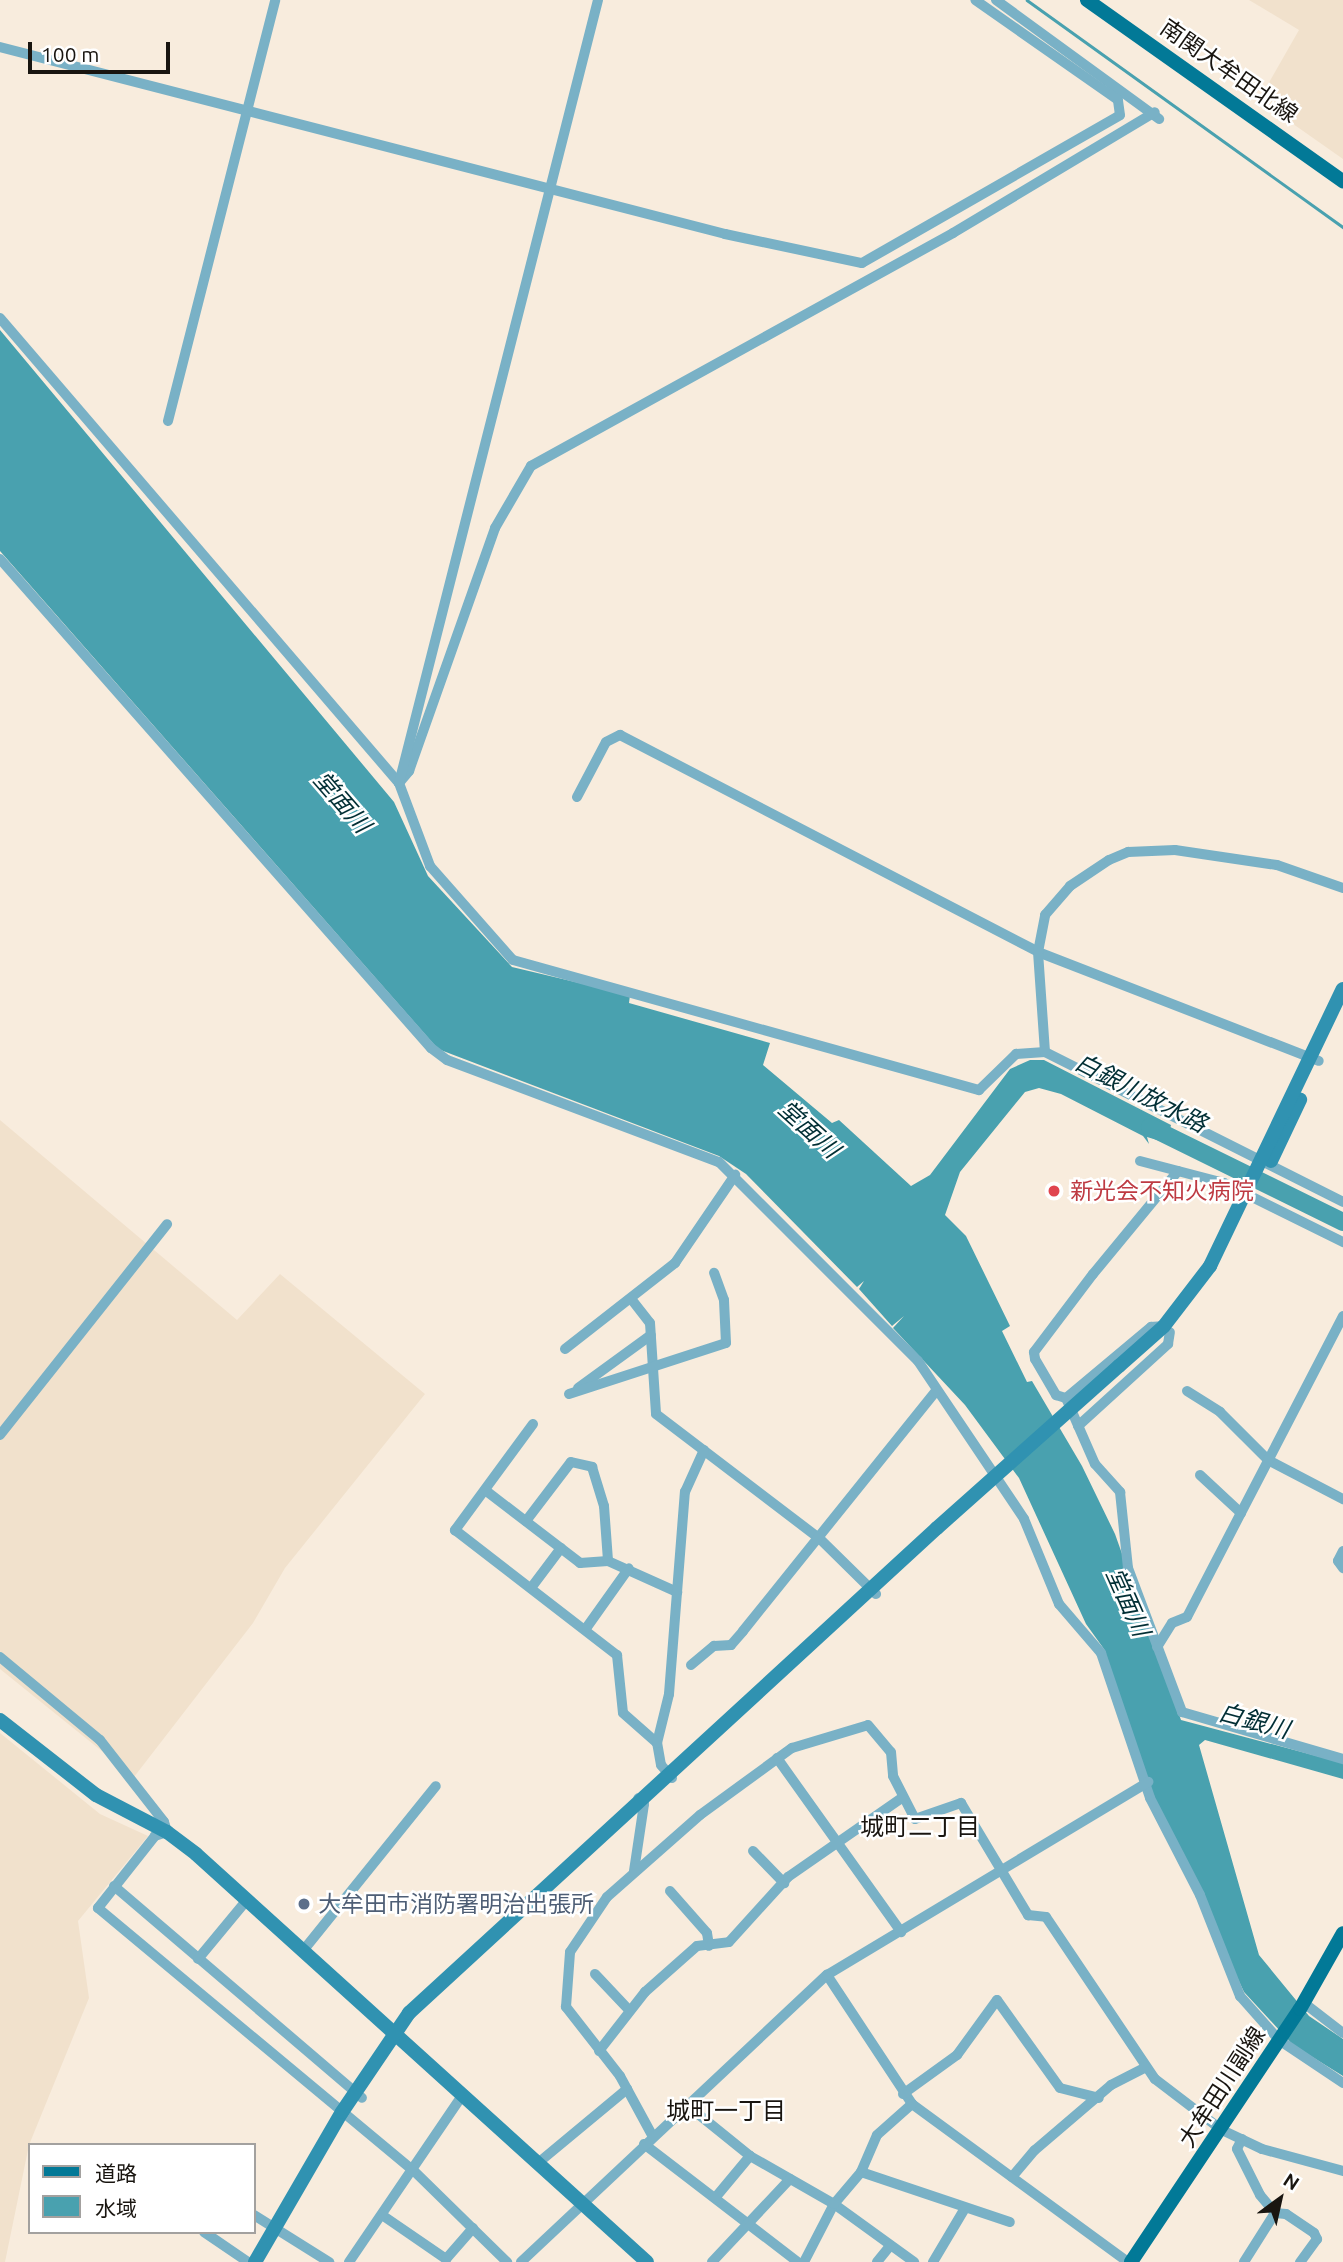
<!DOCTYPE html>
<html>
<head>
<meta charset="utf-8">
<style>
	body { margin:0 }
	#map { position:relative; width:1343px; height:2262px; overflow:hidden; background:#f8ecdd; font-family:Ubuntu,"Noto Sans JP",sans-serif }
	div>[style] { position:absolute }
	[style*='--x'] { left:calc(var(--x)*1px); top:calc(var(--y)*1px); width:calc(var(--w)*1px); rotate:calc(var(--a)*1deg) }
	.built>* { inset:0; background:#f1e1cc }
	.water>* { inset:0; background:#49a1af }
	.stream>* { height:2.5px; margin:-1.25px; padding:0 1.25px; transform-origin:1.25px; border-radius:1.25px; background:#49a1af }
	.river>* { height:18px; margin:-9px; padding:0 9px; transform-origin:9px; border-radius:9px; background:#49a1af }
	.street>* { height:10px; margin:-5px; padding:0 5px; transform-origin:5px; border-radius:5px; background:#79b1c6 }
	.secondary>* { height:14px; margin:-7px; padding:0 7px; transform-origin:7px; border-radius:7px; background:#3092b1 }
	.primary>* { height:14px; margin:-7px; padding:0 7px; transform-origin:7px; border-radius:7px; background:#027997 }
	.secondary-bridge>* { height:14px; margin:-7px; padding:0 7px; transform-origin:7px; border-radius:7px; background:#3092b1 }
	.dots>* { width:19px; height:19px; translate:-50% -50%; box-sizing:border-box; border:4px solid #fff; border-radius:50% }
	span { translate:-50% -50%; white-space:nowrap; text-align:center; line-height:1.15; -webkit-text-stroke:5px #fff; paint-order:stroke }
	.street-label { font-size:23px; color:#191510 }
	.health-label { font-size:23px; color:#be3a42 }
	.left { translate:0 -50%; text-align:left }
	.service-label { font-size:23px; color:#4e5e75 }
	.water-label { font-size:24px; color:#022f35; font-style:italic }
	.neighbourhood-label { font-size:24px; color:#191510 }
	.legend { position:absolute; left:28px; top:2143px; width:228px; height:91px; box-sizing:border-box; background:#fff; border:2px solid #a3a19f; margin:0; padding:9px 12px; list-style:none; font-size:21px; color:#191510 }
	.legend li { display:flex; align-items:center; gap:14px; height:35px }
	.legend b { width:35px; border:2px solid #a3a19f }
	.north { position:absolute; left:1245px; top:2164px; width:70px; height:70px; -webkit-text-stroke:5px #fff; paint-order:stroke; rotate:33deg; font-size:19px; font-weight:700; line-height:28px; text-align:center; color:#191510 }
	.north::after { content:''; display:block; margin:auto; width:24px; height:32px; background:#191510; clip-path:polygon(50% 0,100% 100%,50% 72%,0 100%) }
	.scale { position:absolute; left:28px; top:42px; width:142px; height:32px; box-sizing:border-box; border:4px solid #191510; border-top:0; padding-left:9px; font-size:21px; line-height:24px; white-space:nowrap; color:#191510; -webkit-text-stroke:5px #fff; paint-order:stroke }
</style>
</head>
<body>
<div id="map">
	<div class="built">
		<i style="clip-path:polygon(1249px 0,1343px 0,1343px 159px,1259px 100px,1299px 30px)"></i>
		<i style="clip-path:polygon(0 1120px,237px 1320px,280px 1274px,425px 1394px,285px 1568px,253px 1623px,134px 1777px,0 1669px)"></i>
		<i style="clip-path:polygon(0 1733px,100px 1814px,148px 1836px,78px 1921px,89px 1998px,29px 2145px,5px 2262px,0 2262px)"></i>
	</div>
	<div class="water">
		<i style="clip-path:polygon(0 330px,394px 802px,428px 876px,512px 967px,630px 995px,629px 1003px,770px 1043px,763px 1065px,832px 1123px,839px 1120px,911px 1186px,930px 1175px,1010px 1069px,1030px 1060px,1044px 1060px,1171px 1125px,1167px 1143px,1147px 1137px,1149px 1144px,1143px 1136px,1061px 1094px,1039px 1088px,1025px 1092px,960px 1172px,945px 1215px,966px 1236px,1010px 1326px,1002px 1331px,1027px 1382px,1032px 1381px,1082px 1466px,1115px 1534px,1181px 1720px,1343px 1763px,1343px 1779px,1205px 1740px,1199px 1745px,1259px 1955px,1309px 2016px,1343px 2039px,1343px 2076px,1293px 2045px,1244px 1992px,1152px 1795px,1104px 1649px,1086px 1624px,1019px 1478px,965px 1405px,893px 1328px,904px 1316px,892px 1326px,859px 1289px,864px 1281px,857px 1287px,746px 1174px,719px 1156px,438px 1049px,0 551px)"></i>
	</div>
	<div class="stream">
		<i style="--x:1027;--y:0;--w:389;--a:35.7"></i>
	</div>
	<div class="river">
		<i style="--x:1150;--y:1127;--w:215;--a:26.2"></i>
	</div>
	<div class="street">
		<i style="--x:996;--y:0;--w:202;--a:36.1"></i>
		<i style="--x:0;--y:47;--w:749;--a:14.46"></i>
		<i style="--x:725;--y:234;--w:140;--a:12"></i>
		<i style="--x:862;--y:263;--w:297;--a:-29.8"></i>
		<i style="--x:1120;--y:115;--w:15;--a:-98"></i>
		<i style="--x:1118;--y:100;--w:174;--a:-145"></i>
		<i style="--x:0;--y:318;--w:613;--a:49.37"></i>
		<i style="--x:399;--y:783;--w:89;--a:69.5"></i>
		<i style="--x:430;--y:866;--w:125;--a:48.6"></i>
		<i style="--x:513;--y:960;--w:484;--a:15.6"></i>
		<i style="--x:979;--y:1090;--w:52;--a:-44.2"></i>
		<i style="--x:1016;--y:1054;--w:29;--a:-4"></i>
		<i style="--x:1045;--y:1052;--w:334;--a:26.7"></i>
		<i style="--x:168;--y:421;--w:434;--a:-75.7"></i>
		<i style="--x:0;--y:559;--w:652;--a:48.61"></i>
		<i style="--x:431;--y:1048;--w:20;--a:37"></i>
		<i style="--x:447;--y:1060;--w:290;--a:20.6"></i>
		<i style="--x:719;--y:1162;--w:281;--a:45"></i>
		<i style="--x:918;--y:1361;--w:190;--a:56.1"></i>
		<i style="--x:1024;--y:1519;--w:92;--a:67.6"></i>
		<i style="--x:1059;--y:1604;--w:65;--a:49.4"></i>
		<i style="--x:1101;--y:1653;--w:153;--a:71.3"></i>
		<i style="--x:1150;--y:1798;--w:109;--a:62.7"></i>
		<i style="--x:1200;--y:1895;--w:109;--a:68.4"></i>
		<i style="--x:1240;--y:1996;--w:59;--a:48.4"></i>
		<i style="--x:1279;--y:2040;--w:77;--a:33.9"></i>
		<i style="--x:399;--y:783;--w:16;--a:-50"></i>
		<i style="--x:409;--y:771;--w:258;--a:-70.5"></i>
		<i style="--x:495;--y:528;--w:72;--a:-59.9"></i>
		<i style="--x:531;--y:466;--w:482;--a:-28.9"></i>
		<i style="--x:953;--y:233;--w:235;--a:-30.9"></i>
		<i style="--x:399;--y:783;--w:808;--a:-75.74"></i>
		<i style="--x:577;--y:797;--w:62;--a:-62.2"></i>
		<i style="--x:606;--y:742;--w:16;--a:-27"></i>
		<i style="--x:620;--y:735;--w:471;--a:27.4"></i>
		<i style="--x:1038;--y:952;--w:301;--a:21.2"></i>
		<i style="--x:1045;--y:1052;--w:100;--a:-94"></i>
		<i style="--x:1038;--y:952;--w:38;--a:-79"></i>
		<i style="--x:1045;--y:915;--w:38;--a:-49"></i>
		<i style="--x:1070;--y:886;--w:47;--a:-33.7"></i>
		<i style="--x:1109;--y:860;--w:21;--a:-23"></i>
		<i style="--x:1128;--y:852;--w:47;--a:-2.4"></i>
		<i style="--x:1175;--y:850;--w:103;--a:8.4"></i>
		<i style="--x:1277;--y:865;--w:70;--a:19.2"></i>
		<i style="--x:1140;--y:1161;--w:87;--a:14.7"></i>
		<i style="--x:1224;--y:1183;--w:133;--a:26.4"></i>
		<i style="--x:1178;--y:1171;--w:134;--a:129.5"></i>
		<i style="--x:1093;--y:1274;--w:98;--a:127.1"></i>
		<i style="--x:1034;--y:1352;--w:7;--a:82"></i>
		<i style="--x:1035;--y:1359;--w:42;--a:59.7"></i>
		<i style="--x:1056;--y:1395;--w:10;--a:17"></i>
		<i style="--x:1066;--y:1398;--w:72;--a:66.3"></i>
		<i style="--x:1095;--y:1464;--w:38;--a:48"></i>
		<i style="--x:1120;--y:1492;--w:76;--a:84"></i>
		<i style="--x:1128;--y:1568;--w:154;--a:69.4"></i>
		<i style="--x:1182;--y:1712;--w:168;--a:16.3"></i>
		<i style="--x:632;--y:1300;--w:29;--a:52"></i>
		<i style="--x:650;--y:1323;--w:91;--a:86.2"></i>
		<i style="--x:656;--y:1414;--w:205;--a:37.3"></i>
		<i style="--x:819;--y:1538;--w:80;--a:44.5"></i>
		<i style="--x:565;--y:1349;--w:140;--a:-38"></i>
		<i style="--x:675;--y:1263;--w:107;--a:-55.7"></i>
		<i style="--x:578;--y:1388;--w:90;--a:-36"></i>
		<i style="--x:1187;--y:1391;--w:39;--a:32"></i>
		<i style="--x:1220;--y:1412;--w:68;--a:45"></i>
		<i style="--x:1268;--y:1460;--w:85;--a:27.5"></i>
		<i style="--x:569;--y:1394;--w:165;--a:-18"></i>
		<i style="--x:726;--y:1343;--w:43;--a:-92.7"></i>
		<i style="--x:724;--y:1300;--w:29;--a:-110"></i>
		<i style="--x:1066;--y:1398;--w:111;--a:-39.9"></i>
		<i style="--x:1151;--y:1327;--w:13;--a:-4"></i>
		<i style="--x:533;--y:1424;--w:132;--a:126.3"></i>
		<i style="--x:455;--y:1530;--w:205;--a:37.7"></i>
		<i style="--x:617;--y:1655;--w:58;--a:84.1"></i>
		<i style="--x:623;--y:1713;--w:45;--a:41.4"></i>
		<i style="--x:1078;--y:1426;--w:122;--a:-42.3"></i>
		<i style="--x:1168;--y:1344;--w:12;--a:-81"></i>
		<i style="--x:0;--y:1435;--w:269;--a:-51.6"></i>
		<i style="--x:1200;--y:1475;--w:56;--a:42.8"></i>
		<i style="--x:485;--y:1490;--w:120;--a:37.5"></i>
		<i style="--x:580;--y:1563;--w:28;--a:-4"></i>
		<i style="--x:608;--y:1561;--w:76;--a:24.2"></i>
		<i style="--x:526;--y:1521;--w:74;--a:-52.7"></i>
		<i style="--x:571;--y:1462;--w:22;--a:13"></i>
		<i style="--x:592;--y:1467;--w:41;--a:72.9"></i>
		<i style="--x:604;--y:1506;--w:55;--a:85.8"></i>
		<i style="--x:1343;--y:1551;--w:11;--a:117"></i>
		<i style="--x:1338;--y:1561;--w:9;--a:54"></i>
		<i style="--x:531;--y:1588;--w:50;--a:-53.1"></i>
		<i style="--x:587;--y:1627;--w:72;--a:-54.6"></i>
		<i style="--x:1157;--y:1647;--w:28;--a:-58"></i>
		<i style="--x:1172;--y:1623;--w:16;--a:-22"></i>
		<i style="--x:1187;--y:1617;--w:339;--a:-62.6"></i>
		<i style="--x:0;--y:1657;--w:130;--a:39.7"></i>
		<i style="--x:100;--y:1740;--w:104;--a:52"></i>
		<i style="--x:164;--y:1822;--w:10;--a:73"></i>
		<i style="--x:167;--y:1832;--w:13;--a:162"></i>
		<i style="--x:155;--y:1836;--w:92;--a:128.4"></i>
		<i style="--x:98;--y:1908;--w:410;--a:39.8"></i>
		<i style="--x:413;--y:2170;--w:132;--a:44.4"></i>
		<i style="--x:691;--y:1665;--w:30;--a:-40"></i>
		<i style="--x:714;--y:1646;--w:17;--a:-3"></i>
		<i style="--x:731;--y:1645;--w:18;--a:-49"></i>
		<i style="--x:743;--y:1631;--w:307;--a:-51.2"></i>
		<i style="--x:777;--y:1758;--w:214;--a:54.5"></i>
		<i style="--x:672;--y:1778;--w:17;--a:-130"></i>
		<i style="--x:661;--y:1765;--w:22;--a:-100"></i>
		<i style="--x:657;--y:1743;--w:50;--a:-76.2"></i>
		<i style="--x:669;--y:1694;--w:203;--a:-85.5"></i>
		<i style="--x:685;--y:1492;--w:46;--a:-65.7"></i>
		<i style="--x:753;--y:1851;--w:45;--a:45.9"></i>
		<i style="--x:634;--y:1871;--w:68;--a:-81.5"></i>
		<i style="--x:644;--y:1804;--w:8;--a:-135"></i>
		<i style="--x:114;--y:1886;--w:326;--a:40.5"></i>
		<i style="--x:670;--y:1891;--w:56;--a:48.6"></i>
		<i style="--x:707;--y:1933;--w:13;--a:81"></i>
		<i style="--x:302;--y:1952;--w:213;--a:-51.1"></i>
		<i style="--x:198;--y:1959;--w:75;--a:-50.4"></i>
		<i style="--x:595;--y:1974;--w:50;--a:46.6"></i>
		<i style="--x:827;--y:1975;--w:154;--a:56.6"></i>
		<i style="--x:912;--y:2104;--w:268;--a:36.2"></i>
		<i style="--x:1304;--y:2003;--w:49;--a:37.6"></i>
		<i style="--x:599;--y:2051;--w:75;--a:-52.1"></i>
		<i style="--x:645;--y:1992;--w:69;--a:-41.5"></i>
		<i style="--x:697;--y:1946;--w:32;--a:-7"></i>
		<i style="--x:729;--y:1942;--w:88;--a:-47.8"></i>
		<i style="--x:788;--y:1877;--w:140;--a:-34.8"></i>
		<i style="--x:903;--y:2094;--w:67;--a:-35.8"></i>
		<i style="--x:957;--y:2055;--w:68;--a:-54"></i>
		<i style="--x:997;--y:2000;--w:108;--a:54.4"></i>
		<i style="--x:1060;--y:2088;--w:40;--a:14.4"></i>
		<i style="--x:687;--y:2105;--w:81;--a:39"></i>
		<i style="--x:750;--y:2156;--w:97;--a:29.7"></i>
		<i style="--x:834;--y:2204;--w:99;--a:35.9"></i>
		<i style="--x:652;--y:2135;--w:67;--a:-118.5"></i>
		<i style="--x:620;--y:2076;--w:88;--a:-128"></i>
		<i style="--x:566;--y:2007;--w:55;--a:-85.8"></i>
		<i style="--x:570;--y:1952;--w:66;--a:-56.1"></i>
		<i style="--x:607;--y:1897;--w:124;--a:-41.4"></i>
		<i style="--x:700;--y:1815;--w:114;--a:-36.1"></i>
		<i style="--x:792;--y:1748;--w:79;--a:-16.8"></i>
		<i style="--x:868;--y:1725;--w:35;--a:50"></i>
		<i style="--x:891;--y:1752;--w:24;--a:85"></i>
		<i style="--x:893;--y:1776;--w:48;--a:62.9"></i>
		<i style="--x:915;--y:1819;--w:49;--a:-19.2"></i>
		<i style="--x:961;--y:1803;--w:131;--a:59.1"></i>
		<i style="--x:1028;--y:1915;--w:18;--a:6"></i>
		<i style="--x:1046;--y:1917;--w:195;--a:56.1"></i>
		<i style="--x:1155;--y:2079;--w:84;--a:37.3"></i>
		<i style="--x:1222;--y:2130;--w:44;--a:25.4"></i>
		<i style="--x:1262;--y:2149;--w:84;--a:15.2"></i>
		<i style="--x:1242;--y:2139;--w:11;--a:117"></i>
		<i style="--x:1237;--y:2149;--w:51;--a:63.4"></i>
		<i style="--x:1260;--y:2195;--w:23;--a:50"></i>
		<i style="--x:1275;--y:2213;--w:11;--a:5"></i>
		<i style="--x:1286;--y:2214;--w:34;--a:34"></i>
		<i style="--x:1314;--y:2233;--w:7;--a:63"></i>
		<i style="--x:1317;--y:2239;--w:29;--a:126"></i>
		<i style="--x:644;--y:2144;--w:194;--a:37.5"></i>
		<i style="--x:538;--y:2163;--w:116;--a:-39.7"></i>
		<i style="--x:861;--y:2172;--w:157;--a:18.6"></i>
		<i style="--x:1012;--y:2177;--w:35;--a:-50"></i>
		<i style="--x:1035;--y:2150;--w:100;--a:-40.5"></i>
		<i style="--x:1111;--y:2085;--w:39;--a:-27"></i>
		<i style="--x:715;--y:2198;--w:55;--a:-50.2"></i>
		<i style="--x:254;--y:2215;--w:89;--a:32.1"></i>
		<i style="--x:382;--y:2215;--w:78;--a:34.5"></i>
		<i style="--x:446;--y:2259;--w:41;--a:-48.9"></i>
		<i style="--x:204;--y:2232;--w:53;--a:34.3"></i>
		<i style="--x:349;--y:2262;--w:203;--a:-55.8"></i>
		<i style="--x:521;--y:2262;--w:420;--a:-43.2"></i>
		<i style="--x:827;--y:1975;--w:375;--a:-31"></i>
		<i style="--x:712;--y:2262;--w:114;--a:-46.8"></i>
		<i style="--x:804;--y:2262;--w:65;--a:-62.7"></i>
		<i style="--x:834;--y:2204;--w:42;--a:-49.8"></i>
		<i style="--x:861;--y:2172;--w:40;--a:-66.6"></i>
		<i style="--x:877;--y:2135;--w:47;--a:-41.5"></i>
		<i style="--x:877;--y:2262;--w:21;--a:-51"></i>
		<i style="--x:933;--y:2262;--w:63;--a:-59.3"></i>
		<i style="--x:1244;--y:2262;--w:58;--a:-57.7"></i>
	</div>
	<div class="secondary">
		<i style="--x:1271;--y:1161;--w:68;--a:-64.6"></i>
		<i style="--x:1119;--y:1366;--w:60;--a:-41.6"></i>
		<i style="--x:1164;--y:1326;--w:76;--a:-52.5"></i>
		<i style="--x:1210;--y:1266;--w:307;--a:-64.4"></i>
		<i style="--x:0;--y:1720;--w:122;--a:38"></i>
		<i style="--x:96;--y:1795;--w:80;--a:27.5"></i>
		<i style="--x:167;--y:1832;--w:36;--a:37"></i>
		<i style="--x:196;--y:1854;--w:608;--a:42.13"></i>
		<i style="--x:255;--y:2262;--w:173;--a:-59.9"></i>
		<i style="--x:342;--y:2112;--w:120;--a:-55.9"></i>
		<i style="--x:409;--y:2013;--w:717;--a:-42.57"></i>
	</div>
	<div class="primary">
		<i style="--x:1087;--y:0;--w:314;--a:35.3"></i>
		<i style="--x:1131;--y:2262;--w:304;--a:-56.3"></i>
		<i style="--x:1300;--y:2009;--w:87;--a:-60.5"></i>
	</div>
	<div class="secondary-bridge">
		<i style="--x:937;--y:1528;--w:244;--a:-41.7"></i>
	</div>
	<div class="dots">
		<i style="left:1054px;top:1191px;background:#e0444e"></i>
		<i style="left:304px;top:1904px;background:#5c6f8a"></i>
	</div>
	<div class="street-label">
		<span style="left:1229px;top:71px;rotate:35deg">南関大牟田北線</span>
		<span style="left:1222px;top:2087px;rotate:-57deg">大牟田川副線</span>
	</div>
	<div class="health-label">
		<span class="left" style="left:1070px;top:1191px">新光会不知火病院</span>
	</div>
	<div class="service-label">
		<span class="left" style="left:318px;top:1904px">大牟田市消防署明治出張所</span>
	</div>
	<div class="water-label">
		<span style="left:342px;top:802px;rotate:49deg">堂面川</span>
		<span style="left:1141px;top:1093px;rotate:27deg">白銀川放水路</span>
		<span style="left:809px;top:1129px;rotate:42deg">堂面川</span>
		<span style="left:1128px;top:1602px;rotate:66deg">堂面川</span>
		<span style="left:1254px;top:1721px;rotate:15deg">白銀川</span>
	</div>
	<div class="neighbourhood-label">
		<span style="left:920px;top:1827px">城町二丁目</span>
		<span style="left:726px;top:2111px">城町一丁目</span>
	</div>
	<ul class="legend">
	<li><b style="height:9px;background:#027997"></b>道路</li>
	<li><b style="height:19px;background:#49a1af"></b>水域</li>
	</ul>
	<div class="north">N</div>
	<div class="scale">100 m</div>
</div>
</body>
</html>
